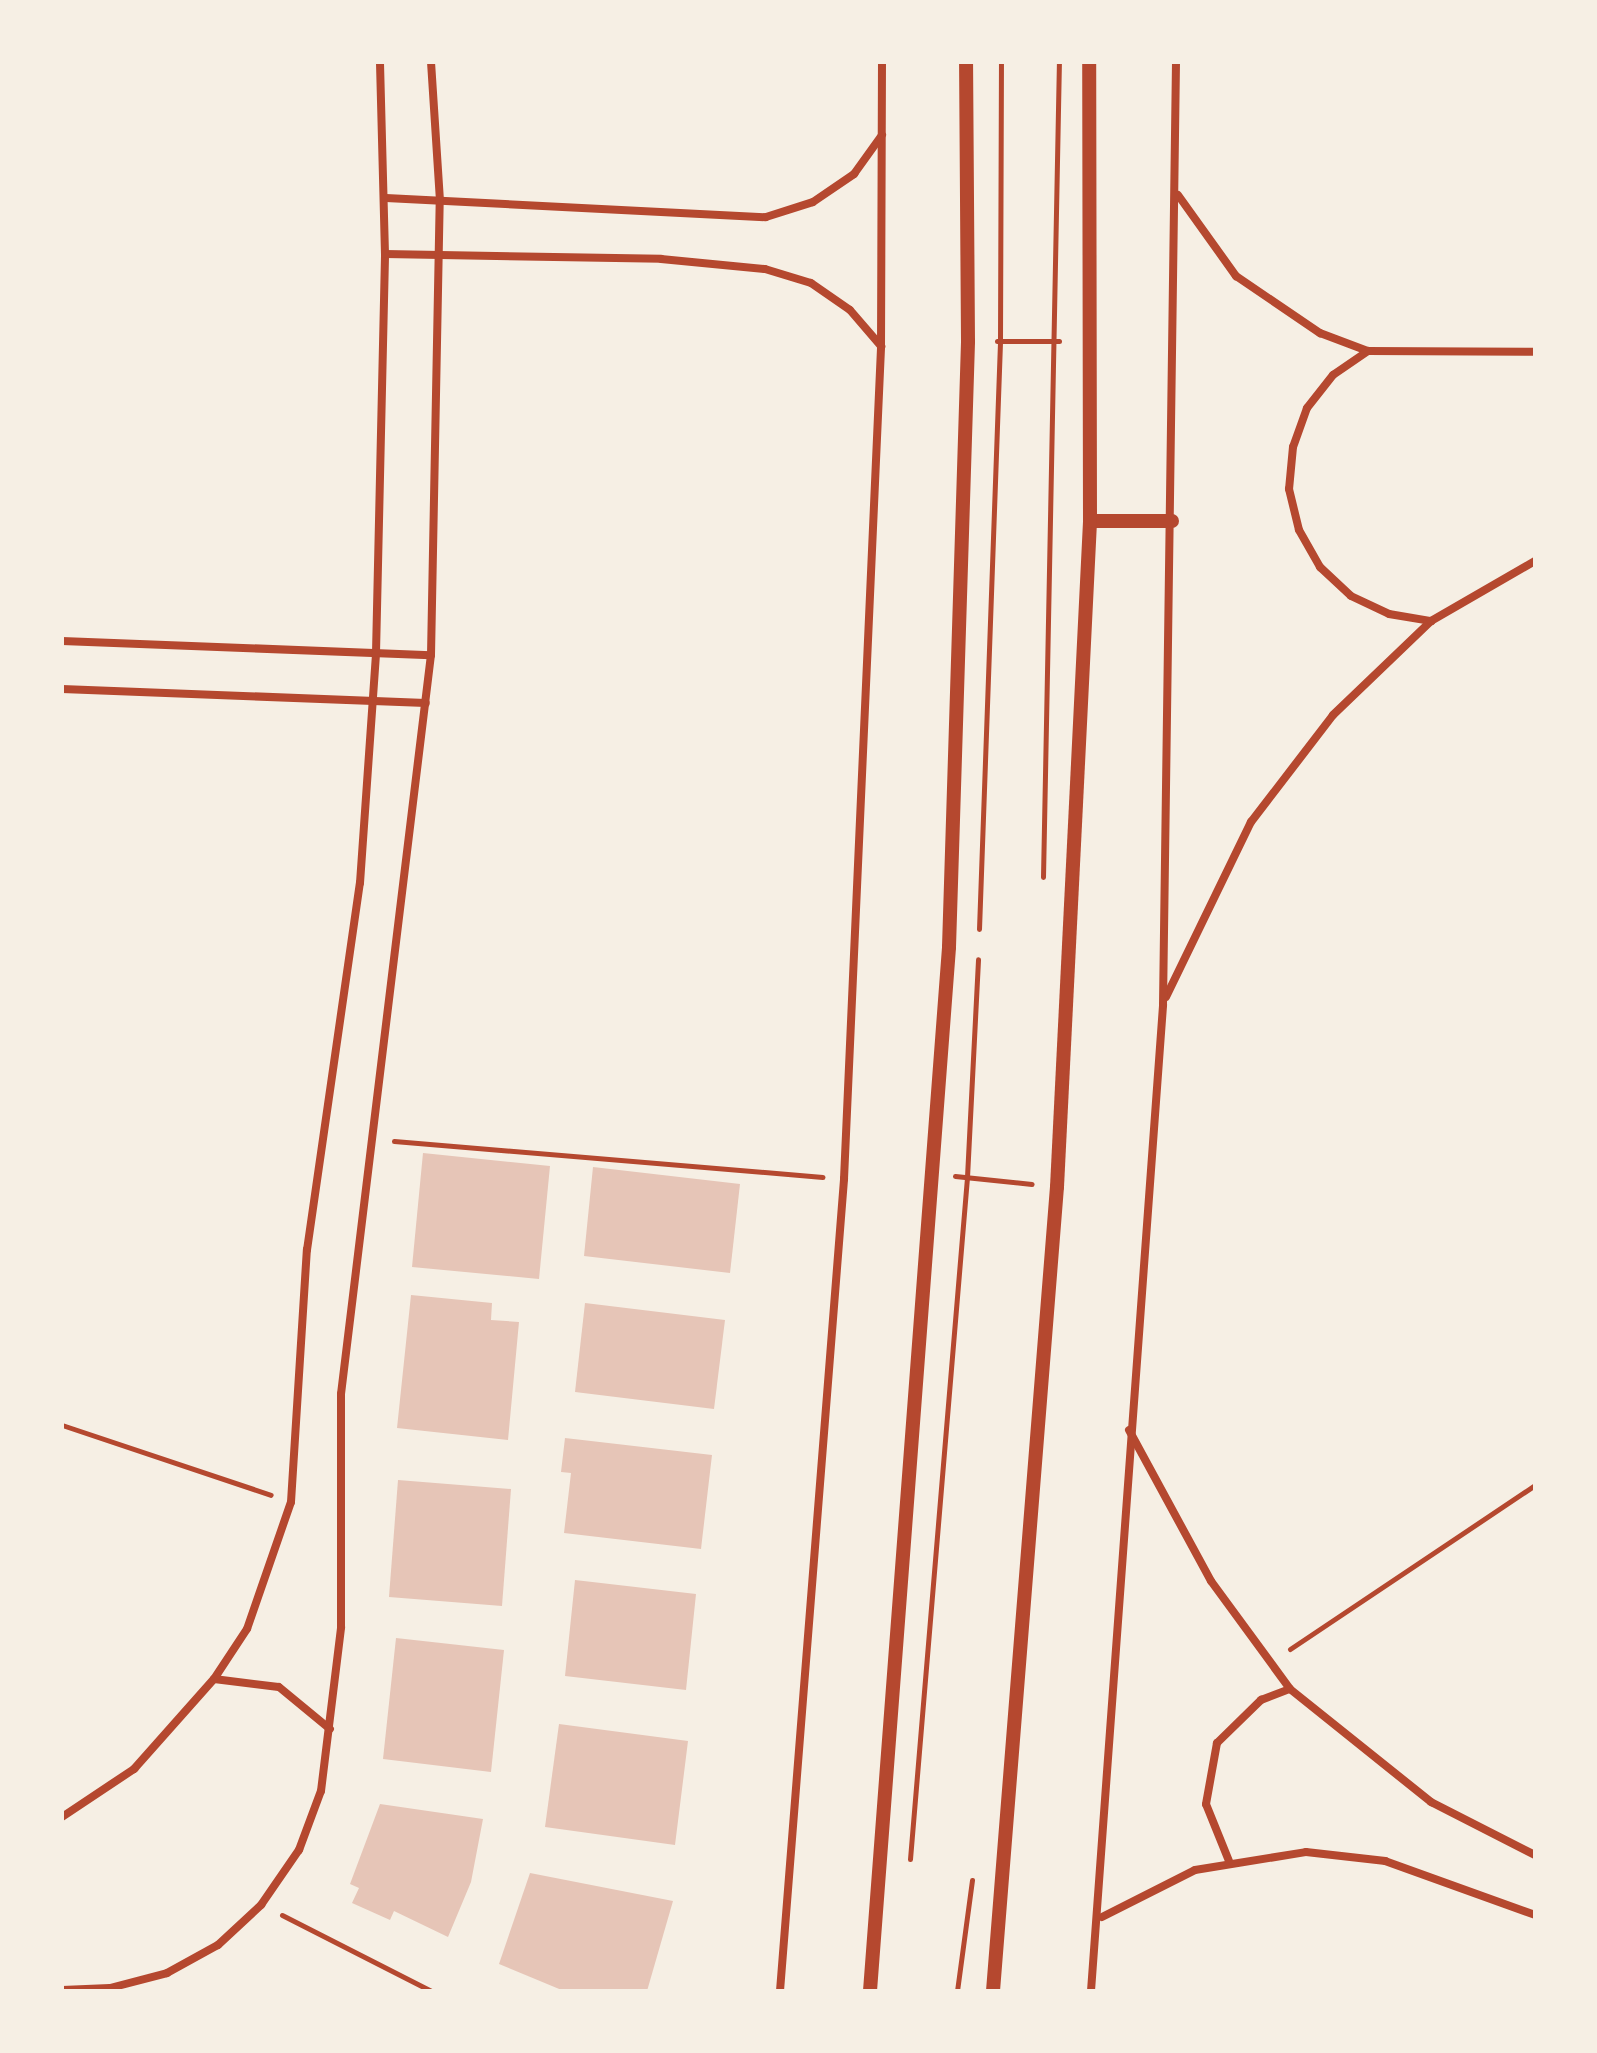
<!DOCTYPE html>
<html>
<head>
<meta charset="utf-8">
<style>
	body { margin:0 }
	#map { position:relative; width:1597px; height:2053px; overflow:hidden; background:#f6efe4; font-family:Bitter,serif }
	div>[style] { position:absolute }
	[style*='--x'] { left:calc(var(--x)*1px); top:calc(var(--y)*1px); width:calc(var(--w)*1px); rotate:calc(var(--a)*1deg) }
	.building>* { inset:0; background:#e6c5b7 }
	.path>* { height:5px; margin:-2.5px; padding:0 2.5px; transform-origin:2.5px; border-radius:2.5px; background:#b5482f }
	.minor>* { height:8px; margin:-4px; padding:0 4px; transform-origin:4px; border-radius:4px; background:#b5482f }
	.tertiary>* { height:14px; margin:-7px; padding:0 7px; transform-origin:7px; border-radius:7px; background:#b5482f }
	span { translate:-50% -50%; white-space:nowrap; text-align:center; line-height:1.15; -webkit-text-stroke:6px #f6efe4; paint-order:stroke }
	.frame { position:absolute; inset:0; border:64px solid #f6efe4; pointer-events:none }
</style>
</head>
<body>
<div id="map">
	<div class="building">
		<i style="clip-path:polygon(423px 1153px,550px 1166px,539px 1279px,412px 1267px)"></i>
		<i style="clip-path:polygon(593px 1167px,740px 1184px,730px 1273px,584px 1256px)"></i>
		<i style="clip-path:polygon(411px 1295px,492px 1303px,491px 1320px,519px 1322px,508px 1440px,397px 1428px)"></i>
		<i style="clip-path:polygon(585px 1303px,725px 1320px,714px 1409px,575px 1392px)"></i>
		<i style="clip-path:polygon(565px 1438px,712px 1455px,701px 1549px,564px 1533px,571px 1473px,561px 1472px)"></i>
		<i style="clip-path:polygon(398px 1480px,511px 1489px,502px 1606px,389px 1597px)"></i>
		<i style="clip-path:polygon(575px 1580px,696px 1594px,686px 1690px,565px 1676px)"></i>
		<i style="clip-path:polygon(396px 1638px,504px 1650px,491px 1772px,383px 1759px)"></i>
		<i style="clip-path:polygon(559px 1724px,688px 1741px,675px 1845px,545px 1827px)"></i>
		<i style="clip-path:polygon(380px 1804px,483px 1819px,471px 1882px,448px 1937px,394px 1911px,390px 1920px,352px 1903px,359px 1888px,350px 1884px)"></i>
		<i style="clip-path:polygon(530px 1873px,673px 1901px,647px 1991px,564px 1991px,499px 1964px)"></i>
	</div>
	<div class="path">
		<i style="--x:997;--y:341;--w:62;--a:0"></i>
		<i style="--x:1043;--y:877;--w:815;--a:-88.88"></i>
		<i style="--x:979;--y:929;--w:588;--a:-87.95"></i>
		<i style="--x:1000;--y:341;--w:279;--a:-89.8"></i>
		<i style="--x:394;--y:1141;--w:430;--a:4.8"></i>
		<i style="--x:955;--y:1176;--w:77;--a:5.9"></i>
		<i style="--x:62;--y:1425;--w:220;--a:18.5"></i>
		<i style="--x:1290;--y:1649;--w:295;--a:-33.8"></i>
		<i style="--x:910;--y:1859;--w:684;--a:-85.22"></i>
		<i style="--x:967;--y:1177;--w:218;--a:-87.1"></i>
		<i style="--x:282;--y:1915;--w:167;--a:27"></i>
		<i style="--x:957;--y:1991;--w:112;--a:-82.3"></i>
	</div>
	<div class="minor">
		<i style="--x:1178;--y:195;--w:100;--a:54.4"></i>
		<i style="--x:1236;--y:276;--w:102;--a:34.2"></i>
		<i style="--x:1320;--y:333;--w:51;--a:20.6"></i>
		<i style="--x:1368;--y:351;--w:167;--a:0.3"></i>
		<i style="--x:386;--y:198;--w:380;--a:2.9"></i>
		<i style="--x:766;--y:217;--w:49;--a:-17.7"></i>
		<i style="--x:813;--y:202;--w:50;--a:-34.3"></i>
		<i style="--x:854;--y:174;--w:48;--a:-54.3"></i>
		<i style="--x:385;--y:254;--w:276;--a:1"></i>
		<i style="--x:661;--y:259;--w:104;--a:5.5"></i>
		<i style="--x:765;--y:269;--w:48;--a:16.9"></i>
		<i style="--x:811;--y:283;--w:47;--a:34.7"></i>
		<i style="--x:850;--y:310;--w:48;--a:49.3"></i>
		<i style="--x:1368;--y:351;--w:42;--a:145.6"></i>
		<i style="--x:1333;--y:375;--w:42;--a:128.2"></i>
		<i style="--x:1307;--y:408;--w:41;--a:109.7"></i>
		<i style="--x:1293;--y:447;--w:42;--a:95.4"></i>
		<i style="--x:1289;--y:489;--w:42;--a:76.3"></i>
		<i style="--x:1299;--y:530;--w:43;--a:60.4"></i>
		<i style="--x:1320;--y:567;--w:42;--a:43.1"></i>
		<i style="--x:1351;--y:596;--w:42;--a:25.3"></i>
		<i style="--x:1389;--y:614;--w:43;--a:9.5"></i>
		<i style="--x:62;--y:641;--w:369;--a:2.2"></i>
		<i style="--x:62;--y:689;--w:364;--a:2.2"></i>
		<i style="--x:1166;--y:997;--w:195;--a:-64.1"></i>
		<i style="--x:1251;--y:822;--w:135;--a:-52.5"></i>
		<i style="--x:1333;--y:715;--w:136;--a:-43.8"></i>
		<i style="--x:1431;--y:621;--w:120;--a:-30"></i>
		<i style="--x:1129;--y:1430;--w:172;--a:61.5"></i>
		<i style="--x:1211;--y:1581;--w:134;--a:53.8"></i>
		<i style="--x:1290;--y:1689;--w:181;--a:38.7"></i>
		<i style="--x:1431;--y:1802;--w:117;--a:27"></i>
		<i style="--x:214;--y:1679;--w:65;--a:7"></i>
		<i style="--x:279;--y:1687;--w:66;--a:39.5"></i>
		<i style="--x:62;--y:1817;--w:87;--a:-33.7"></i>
		<i style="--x:134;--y:1769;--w:120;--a:-48.4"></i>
		<i style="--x:214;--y:1679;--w:60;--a:-56.6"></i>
		<i style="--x:247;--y:1629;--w:134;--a:-70.9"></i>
		<i style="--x:291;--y:1502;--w:253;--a:-86.4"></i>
		<i style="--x:307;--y:1250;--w:371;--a:-81.8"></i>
		<i style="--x:360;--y:883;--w:231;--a:-86"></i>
		<i style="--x:376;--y:653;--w:399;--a:-88.7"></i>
		<i style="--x:385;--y:254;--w:192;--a:-91.5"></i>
		<i style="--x:1229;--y:1861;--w:61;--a:-112"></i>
		<i style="--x:1206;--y:1804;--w:62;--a:-79.8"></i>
		<i style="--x:1217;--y:1743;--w:62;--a:-44.3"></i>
		<i style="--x:1261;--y:1700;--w:31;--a:-21"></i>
		<i style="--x:1102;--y:1917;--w:104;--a:-26.8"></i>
		<i style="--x:1195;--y:1870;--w:112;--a:-9.2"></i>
		<i style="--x:1306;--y:1852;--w:80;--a:6.5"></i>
		<i style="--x:1385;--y:1861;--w:159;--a:19.8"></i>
		<i style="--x:62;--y:1990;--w:48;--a:-2.4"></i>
		<i style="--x:110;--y:1988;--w:59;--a:-14.7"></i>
		<i style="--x:167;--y:1973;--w:58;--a:-28.8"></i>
		<i style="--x:218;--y:1945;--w:59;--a:-42.9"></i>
		<i style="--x:261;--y:1905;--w:67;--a:-55.4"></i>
		<i style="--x:299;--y:1850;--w:63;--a:-69.6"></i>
		<i style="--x:321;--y:1791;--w:165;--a:-83"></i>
		<i style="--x:341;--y:1627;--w:233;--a:-90"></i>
		<i style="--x:341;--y:1394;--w:744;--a:-83.06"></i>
		<i style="--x:431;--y:655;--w:454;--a:-88.9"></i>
		<i style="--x:440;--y:201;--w:139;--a:-93.7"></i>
		<i style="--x:780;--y:1991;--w:815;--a:-85.49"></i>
		<i style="--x:844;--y:1179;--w:833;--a:-87.45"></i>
		<i style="--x:881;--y:347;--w:285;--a:-89.8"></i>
		<i style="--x:1091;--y:1991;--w:989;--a:-85.82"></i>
		<i style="--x:1163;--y:1005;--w:943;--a:-89.21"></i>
	</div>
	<div class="tertiary">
		<i style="--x:1090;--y:521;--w:82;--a:0"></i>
		<i style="--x:870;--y:1991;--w:1047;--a:-85.67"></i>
		<i style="--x:949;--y:947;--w:606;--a:-88.2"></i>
		<i style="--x:968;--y:341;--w:279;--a:-90.4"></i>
		<i style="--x:993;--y:1991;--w:807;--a:-85.45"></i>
		<i style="--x:1057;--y:1187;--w:667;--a:-87.16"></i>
		<i style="--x:1090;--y:521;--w:459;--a:-90.1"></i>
	</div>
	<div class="frame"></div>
</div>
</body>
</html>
